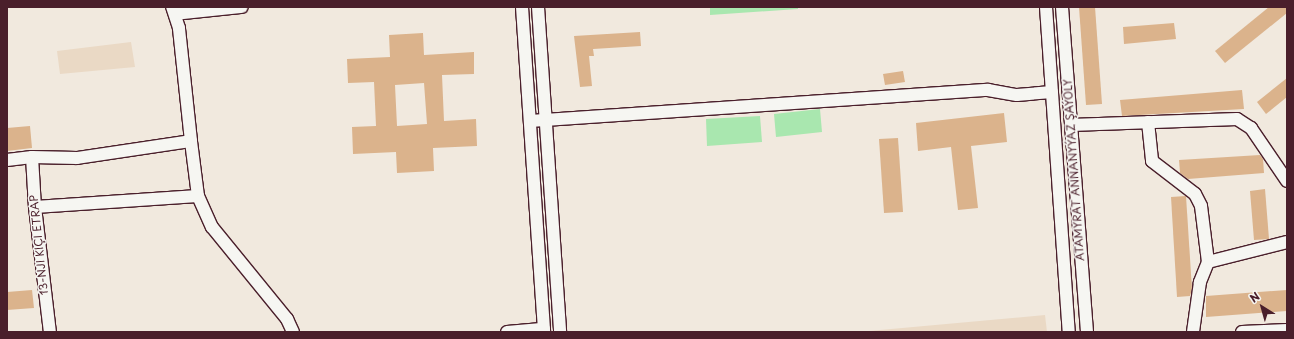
<!DOCTYPE html>
<html>
<head>
<meta charset="utf-8">
<style>
	body { margin:0 }
	#map { position:relative; width:1294px; height:339px; overflow:hidden; background:#f1e9de; font-family:"Playpen Sans",sans-serif }
	div>[style] { position:absolute }
	[style*='--x'] { left:calc(var(--x)*1px); top:calc(var(--y)*1px); width:calc(var(--w)*1px); rotate:calc(var(--a)*1deg) }
	.built>* { inset:0; background:#ead9c5 }
	.green>* { inset:0; background:#a9e7af }
	.building>* { inset:0; background:#dbb38c }
	.roads { filter:drop-shadow(1px 0 #4a1f2b) drop-shadow(-1px 0 #4a1f2b) drop-shadow(0 1px #4a1f2b) drop-shadow(0 -1px #4a1f2b) }
	.minor>* { height:12px; margin:-6px; padding:0 6px; transform-origin:6px; border-radius:6px; background:#f6f6f2 }
	span { translate:-50% -50%; white-space:nowrap; text-align:center; line-height:1.15; -webkit-text-stroke:3px #f6f6f2; paint-order:stroke }
	.street-label { font-size:11px; color:#4a1f2b }
	.frame { position:absolute; inset:0; border:8px solid #4a1f2b; pointer-events:none }
	.north { position:absolute; left:1242px; top:287px; width:40px; height:40px; -webkit-text-stroke:3px #f6f6f2; paint-order:stroke; rotate:323deg; font-size:11px; font-weight:700; line-height:16px; text-align:center; color:#4a1f2b }
	.north::after { content:''; display:block; margin:auto; width:14px; height:18px; background:#4a1f2b; clip-path:polygon(50% 0,100% 100%,50% 72%,0 100%) }
</style>
</head>
<body>
<div id="map">
	<div class="built">
		<i style="clip-path:polygon(131px 42px,135px 67px,60px 74px,57px 51px)"></i>
		<i style="clip-path:polygon(1045px 315px,1047px 332px,858px 332px)"></i>
	</div>
	<div class="green">
		<i style="clip-path:polygon(710px 7px,798px 7px,798px 9px,710px 15px)"></i>
		<i style="clip-path:polygon(820px 109px,822px 132px,776px 137px,774px 114px)"></i>
		<i style="clip-path:polygon(760px 116px,762px 142px,707px 146px,706px 119px)"></i>
	</div>
	<div class="building">
		<i style="clip-path:polygon(1079px 7px,1095px 7px,1102px 104px,1086px 105px)"></i>
		<i style="clip-path:polygon(1269px 7px,1287px 7px,1287px 13px,1225px 63px,1215px 51px)"></i>
		<i style="clip-path:polygon(1174px 23px,1176px 39px,1124px 44px,1123px 27px)"></i>
		<i style="clip-path:polygon(640px 32px,641px 46px,593px 49px,594px 56px,589px 56px,592px 86px,580px 87px,574px 36px)"></i>
		<i style="clip-path:polygon(evenodd,423px 33px,424px 55px,474px 52px,474px 74px,442px 75px,444px 121px,476px 119px,477px 146px,433px 148px,434px 171px,397px 173px,396px 152px,353px 154px,352px 127px,376px 126px,374px 82px,348px 83px,347px 59px,390px 57px,389px 35px,423px 33px,424px 83px,427px 124px,397px 126px,395px 85px,424px 83px)"></i>
		<i style="clip-path:polygon(903px 71px,905px 82px,885px 85px,883px 74px)"></i>
		<i style="clip-path:polygon(1287px 78px,1287px 97px,1266px 114px,1257px 102px)"></i>
		<i style="clip-path:polygon(1242px 90px,1244px 109px,1122px 116px,1120px 100px)"></i>
		<i style="clip-path:polygon(1004px 113px,1007px 142px,971px 146px,978px 208px,958px 210px,951px 147px,918px 151px,916px 123px)"></i>
		<i style="clip-path:polygon(30px 126px,32px 148px,7px 151px,7px 128px)"></i>
		<i style="clip-path:polygon(898px 138px,903px 212px,884px 213px,879px 139px)"></i>
		<i style="clip-path:polygon(1260px 155px,1263px 159px,1264px 173px,1188px 179px,1180px 173px,1179px 160px)"></i>
		<i style="clip-path:polygon(1265px 189px,1269px 239px,1254px 240px,1250px 191px)"></i>
		<i style="clip-path:polygon(1186px 196px,1192px 289px,1190px 296px,1177px 297px,1171px 197px)"></i>
		<i style="clip-path:polygon(32px 290px,34px 308px,7px 310px,7px 292px)"></i>
		<i style="clip-path:polygon(1287px 290px,1287px 311px,1206px 317px,1206px 296px)"></i>
	</div>
	<div class="roads">
		<div class="minor">
			<i style="--x:522;--y:7;--w:326;--a:86.1"></i>
			<i style="--x:538;--y:7;--w:326;--a:86.1"></i>
			<i style="--x:1046;--y:7;--w:326;--a:86"></i>
			<i style="--x:1062;--y:7;--w:326;--a:85.6"></i>
			<i style="--x:175;--y:14;--w:67;--a:-6"></i>
			<i style="--x:530;--y:121;--w:459;--a:-3.9"></i>
			<i style="--x:988;--y:90;--w:29;--a:10"></i>
			<i style="--x:1017;--y:95;--w:35;--a:-5"></i>
			<i style="--x:1148;--y:122;--w:39;--a:84"></i>
			<i style="--x:1152;--y:161;--w:54;--a:37.5"></i>
			<i style="--x:1195;--y:194;--w:13;--a:63"></i>
			<i style="--x:1201;--y:206;--w:56;--a:82.9"></i>
			<i style="--x:1208;--y:262;--w:22;--a:112"></i>
			<i style="--x:1200;--y:282;--w:50;--a:98"></i>
			<i style="--x:1071;--y:125;--w:166;--a:-2.1"></i>
			<i style="--x:1237;--y:119;--w:17;--a:33"></i>
			<i style="--x:1251;--y:128;--w:64;--a:55.8"></i>
			<i style="--x:32;--y:157;--w:50;--a:86.6"></i>
			<i style="--x:35;--y:207;--w:126;--a:83.2"></i>
			<i style="--x:7;--y:160;--w:25;--a:-7"></i>
			<i style="--x:32;--y:157;--w:45;--a:1.3"></i>
			<i style="--x:77;--y:158;--w:115;--a:-8.5"></i>
			<i style="--x:191;--y:141;--w:114;--a:-96.1"></i>
			<i style="--x:179;--y:28;--w:22;--a:-108"></i>
			<i style="--x:198;--y:196;--w:34;--a:66"></i>
			<i style="--x:212;--y:227;--w:119;--a:50.8"></i>
			<i style="--x:287;--y:319;--w:14;--a:65"></i>
			<i style="--x:35;--y:207;--w:163;--a:-3.9"></i>
			<i style="--x:198;--y:196;--w:55;--a:-97.3"></i>
			<i style="--x:1208;--y:262;--w:81;--a:-14.2"></i>
			<i style="--x:507;--y:332;--w:37;--a:-5"></i>
			<i style="--x:1242;--y:332;--w:45;--a:-2.5"></i>
		</div>
	</div>
	<div class="street-label">
		<span style="left:1074px;top:170px;rotate:-94deg">ATAMYRAT ANNANYÝAZ ŞAÝOLY</span>
		<span style="left:39px;top:245px;rotate:-96deg">13-NJI KIÇI ETRAP</span>
	</div>
	<div class="frame"></div>
	<div class="north">N</div>
</div>
</body>
</html>
